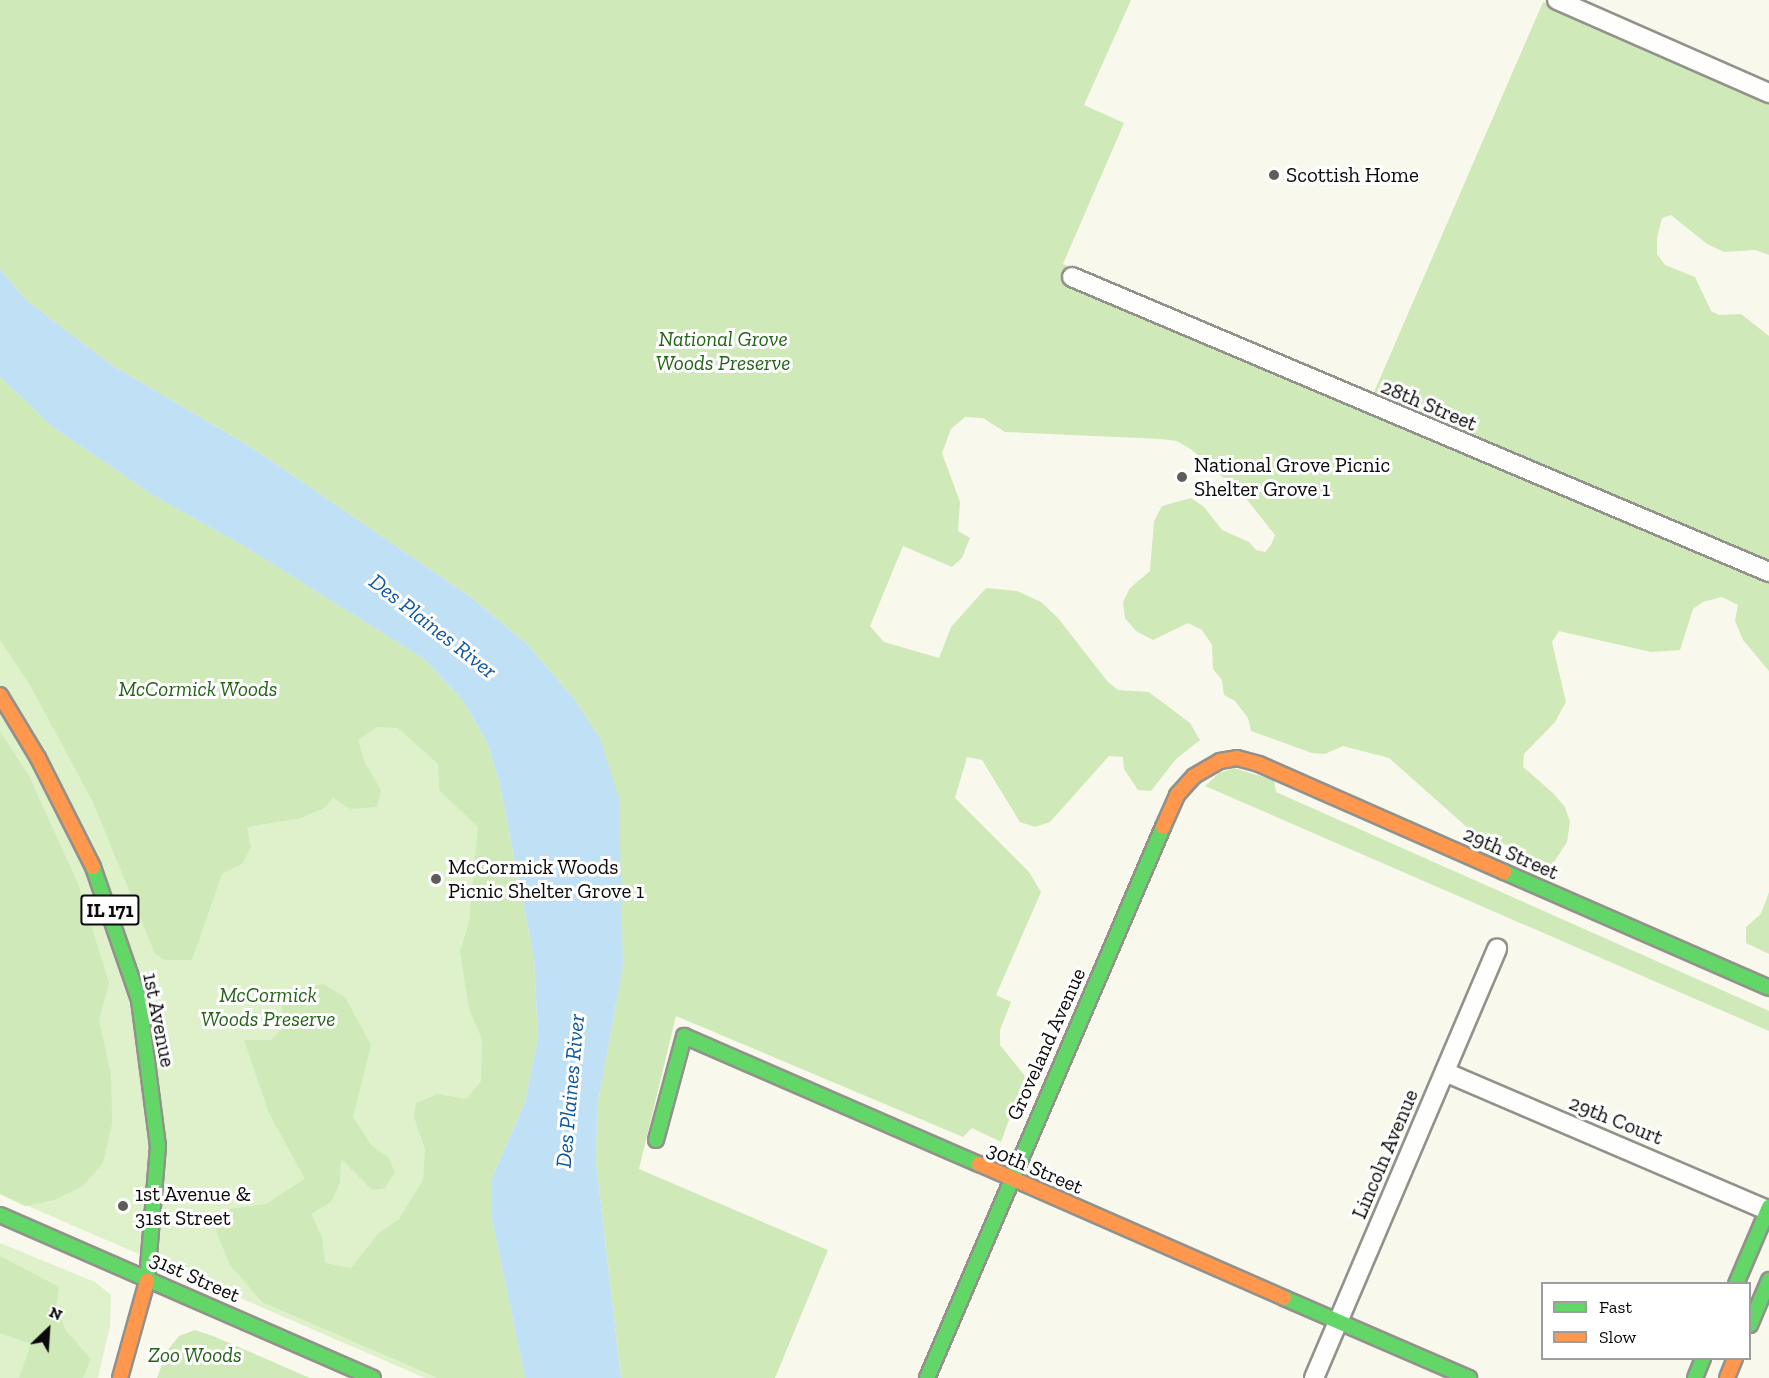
<!DOCTYPE html>
<html>
<head>
<meta charset="utf-8">
<style>
	body { margin:0 }
	#map { position:relative; width:1769px; height:1378px; overflow:hidden; background:#f9f8ec; font-family:"Zilla Slab",serif }
	div>[style] { position:absolute }
	[style*='--x'] { left:calc(var(--x)*1px); top:calc(var(--y)*1px); width:calc(var(--w)*1px); rotate:calc(var(--a)*1deg) }
	.green>* { inset:0; background:#dff1ca }
	.forest>* { inset:0; background:#cfe9b8 }
	.water>* { inset:0; background:#c0e0f6 }
	.roads { filter:drop-shadow(2px 0 #92918c) drop-shadow(-2px 0 #92918c) drop-shadow(0 2px #92918c) drop-shadow(0 -2px #92918c) }
	.street>* { height:18px; margin:-9px; padding:0 9px; transform-origin:9px; border-radius:9px; background:#fefefc }
	.fast>* { height:14px; margin:-7px; padding:0 7px; transform-origin:7px; border-radius:7px; background:#63d668 }
	.slow>* { height:14px; margin:-7px; padding:0 7px; transform-origin:7px; border-radius:7px; background:#ff974d }
	.dots>* { width:16px; height:16px; translate:-50% -50%; box-sizing:border-box; border:3px solid #fff; border-radius:50% }
	span { translate:-50% -50%; white-space:nowrap; text-align:center; line-height:1.15; -webkit-text-stroke:6px #fff; paint-order:stroke }
	.shield-label span { padding:2px 4px; background:#fff; border:2px solid; border-radius:4px; -webkit-text-stroke-width:0 }
	.shield-label { font-size:20px; color:#0a0a0a; font-weight:700 }
	.poi-label { font-size:21px; color:#0a0a0a }
	.left { translate:0 -50%; text-align:left }
	.park-label { font-size:21px; color:#236418; font-style:italic }
	.street-label { font-size:21px; color:#0a0a0a }
	.water-label { font-size:22px; color:#0d57a1; font-style:italic }
	.legend { position:absolute; left:1541px; top:1282px; width:210px; height:78px; box-sizing:border-box; background:#fff; border:2px solid #9d9d9d; margin:0; padding:8px 10px; list-style:none; font-size:18px; color:#0a0a0a }
	.legend li { display:flex; align-items:center; gap:12px; height:30px }
	.legend b { width:30px; border:2px solid #9d9d9d }
	.north { position:absolute; left:18px; top:1300px; width:60px; height:60px; -webkit-text-stroke:4px #fff; paint-order:stroke; rotate:25deg; font-size:16px; font-weight:700; line-height:24px; text-align:center; color:#0a0a0a }
	.north::after { content:''; display:block; margin:auto; width:21px; height:27px; background:#0a0a0a; clip-path:polygon(50% 0,100% 100%,50% 72%,0 100%) }
</style>
</head>
<body>
<div id="map">
	<div class="green">
		<i style="clip-path:polygon(0 377px,54px 428px,156px 497px,244px 546px,424px 659px,519px 894px,534px 958px,492px 1178px,492px 1219px,525px 1378px,425px 1378px,0 1194px)"></i>
		<i style="clip-path:polygon(0 1243px,95px 1282px,111px 1295px,110px 1326px,98px 1378px,0 1378px)"></i>
	</div>
	<div class="forest">
		<i style="clip-path:polygon(0 0,1131px 0,1084px 105px,1124px 123px,1063px 264px,1371px 399px,1543px 2px,1769px 101px,1769px 255px,1755px 250px,1724px 252px,1707px 244px,1671px 215px,1662px 218px,1657px 238px,1657px 254px,1665px 265px,1695px 277px,1711px 311px,1719px 315px,1741px 314px,1769px 336px,1769px 671px,1743px 640px,1735px 621px,1738px 605px,1722px 597px,1703px 602px,1693px 609px,1680px 650px,1651px 652px,1559px 631px,1552px 642px,1566px 702px,1555px 722px,1524px 754px,1523px 767px,1553px 793px,1565px 807px,1570px 822px,1567px 842px,1552px 865px,1469px 829px,1389px 758px,1343px 746px,1325px 754px,1312px 753px,1251px 731px,1248px 718px,1235px 701px,1224px 695px,1222px 680px,1213px 669px,1212px 645px,1202px 630px,1188px 623px,1153px 640px,1136px 631px,1125px 618px,1123px 602px,1130px 588px,1150px 571px,1154px 521px,1162px 506px,1191px 498px,1204px 507px,1222px 530px,1249px 542px,1256px 550px,1265px 552px,1271px 545px,1275px 535px,1245px 497px,1192px 450px,1177px 441px,1161px 439px,1005px 432px,983px 418px,965px 417px,951px 429px,942px 453px,960px 502px,958px 531px,970px 538px,962px 558px,952px 567px,903px 546px,870px 626px,884px 642px,939px 658px,951px 627px,986px 588px,1017px 591px,1041px 602px,1058px 618px,1108px 682px,1118px 690px,1149px 692px,1190px 723px,1200px 740px,1176px 759px,1151px 791px,1138px 790px,1124px 769px,1123px 757px,1109px 756px,1050px 822px,1035px 827px,1020px 822px,982px 760px,967px 757px,955px 798px,1029px 872px,1041px 892px,996px 995px,1011px 1002px,1000px 1030px,1000px 1045px,1025px 1076px,1001px 1142px,972px 1128px,963px 1137px,676px 1016px,639px 1169px,828px 1250px,775px 1378px,621px 1378px,596px 1162px,597px 1107px,623px 965px,600px 738px,572px 696px,528px 645px,471px 597px,254px 449px,112px 365px,26px 300px,0 269px)"></i>
		<i style="clip-path:polygon(0 377px,54px 428px,156px 497px,244px 546px,424px 659px,463px 701px,487px 742px,500px 785px,534px 958px,538px 1037px,525px 1102px,492px 1178px,492px 1219px,525px 1378px,438px 1378px,262px 1302px,230px 1265px,216px 1231px,229px 1209px,266px 1204px,305px 1179px,269px 1113px,244px 1040px,271px 1040px,283px 1028px,282px 1003px,299px 989px,323px 984px,345px 997px,371px 1045px,353px 1117px,371px 1145px,388px 1157px,395px 1172px,385px 1188px,372px 1190px,341px 1159px,340px 1183px,331px 1202px,311px 1214px,322px 1237px,325px 1263px,351px 1268px,378px 1234px,399px 1219px,423px 1180px,425px 1149px,414px 1117px,416px 1103px,437px 1094px,467px 1099px,481px 1081px,482px 1039px,469px 1009px,460px 951px,469px 923px,478px 827px,439px 790px,438px 764px,398px 728px,377px 727px,358px 740px,365px 763px,381px 790px,377px 807px,351px 809px,333px 798px,324px 808px,301px 818px,247px 827px,251px 847px,242px 864px,222px 874px,192px 960px,165px 960px,155px 954px,93px 802px,30px 685px,0 640px)"></i>
		<i style="clip-path:polygon(0 731px,29px 776px,79px 886px,109px 983px,99px 1020px,111px 1075px,112px 1124px,103px 1163px,83px 1186px,54px 1200px,25px 1206px,0 1194px)"></i>
		<i style="clip-path:polygon(1234px 768px,1274px 780px,1276px 792px,1769px 1011px,1769px 1031px,1205px 786px,1219px 773px)"></i>
		<i style="clip-path:polygon(1769px 892px,1769px 954px,1746px 943px,1746px 927px,1761px 914px)"></i>
		<i style="clip-path:polygon(0 1256px,59px 1287px,56px 1307px,66px 1331px,91px 1359px,83px 1378px,19px 1378px,31px 1344px,0 1333px)"></i>
		<i style="clip-path:polygon(195px 1330px,213px 1336px,310px 1378px,157px 1378px,167px 1351px,179px 1336px)"></i>
	</div>
	<div class="water">
		<i style="clip-path:polygon(0 269px,26px 300px,112px 365px,254px 449px,471px 597px,528px 645px,572px 696px,600px 738px,619px 798px,623px 966px,597px 1107px,596px 1162px,621px 1378px,525px 1378px,492px 1219px,492px 1178px,525px 1102px,538px 1037px,534px 958px,500px 785px,487px 742px,463px 701px,424px 659px,244px 546px,156px 497px,54px 428px,0 377px)"></i>
	</div>
	<div class="roads">
		<div class="street">
			<i style="--x:1557;--y:0;--w:232;--a:23.7"></i>
			<i style="--x:1072;--y:277;--w:757;--a:22.94"></i>
			<i style="--x:1445;--y:1072;--w:353;--a:23.2"></i>
			<i style="--x:1314;--y:1378;--w:467;--a:-66.9"></i>
		</div>
		<div class="fast">
			<i style="--x:93;--y:867;--w:141;--a:70.9"></i>
			<i style="--x:139;--y:1000;--w:147;--a:82.6"></i>
			<i style="--x:158;--y:1146;--w:135;--a:94.7"></i>
			<i style="--x:1504;--y:872;--w:289;--a:23.6"></i>
			<i style="--x:656;--y:1140;--w:108;--a:-74.9"></i>
			<i style="--x:684;--y:1036;--w:322;--a:23.5"></i>
			<i style="--x:0;--y:1215;--w:407;--a:23.6"></i>
			<i style="--x:1736;--y:1284;--w:84;--a:-66.8"></i>
			<i style="--x:1284;--y:1298;--w:202;--a:23.4"></i>
			<i style="--x:1750;--y:1325;--w:49;--a:-67.1"></i>
			<i style="--x:927;--y:1378;--w:599;--a:-66.81"></i>
			<i style="--x:1695;--y:1378;--w:22;--a:-68"></i>
		</div>
		<div class="slow">
			<i style="--x:0;--y:695;--w:74;--a:58.9"></i>
			<i style="--x:38;--y:758;--w:122;--a:63.2"></i>
			<i style="--x:1163;--y:827;--w:35;--a:-66"></i>
			<i style="--x:1177;--y:795;--w:25;--a:-48"></i>
			<i style="--x:1194;--y:776;--w:30;--a:-30"></i>
			<i style="--x:1220;--y:761;--w:17;--a:-10"></i>
			<i style="--x:1237;--y:758;--w:23;--a:15"></i>
			<i style="--x:1259;--y:764;--w:268;--a:23.8"></i>
			<i style="--x:979;--y:1164;--w:333;--a:23.7"></i>
			<i style="--x:120;--y:1378;--w:101;--a:-74.4"></i>
			<i style="--x:1727;--y:1378;--w:22;--a:-68"></i>
		</div>
	</div>
	<div class="dots">
		<i style="left:1274px;top:175px;background:#5e5d59"></i>
		<i style="left:1182px;top:477px;background:#5e5d59"></i>
		<i style="left:436px;top:879px;background:#5e5d59"></i>
		<i style="left:123px;top:1206px;background:#5e5d59"></i>
	</div>
	<div class="shield-label">
		<span style="left:110px;top:910px">IL 171</span>
	</div>
	<div class="poi-label">
		<span class="left" style="left:1286px;top:175px">Scottish Home</span>
		<span class="left" style="left:1194px;top:477px">National Grove Picnic<br>Shelter Grove 1</span>
		<span class="left" style="left:448px;top:879px">McCormick Woods<br>Picnic Shelter Grove 1</span>
		<span class="left" style="left:135px;top:1206px">1st Avenue &amp;<br>31st Street</span>
	</div>
	<div class="park-label">
		<span style="left:723px;top:351px">National Grove<br>Woods Preserve</span>
		<span style="left:198px;top:689px">McCormick Woods</span>
		<span style="left:268px;top:1007px">McCormick<br>Woods Preserve</span>
		<span style="left:195px;top:1355px">Zoo Woods</span>
	</div>
	<div class="street-label">
		<span style="left:1429px;top:405px;rotate:23deg">28th Street</span>
		<span style="left:1511px;top:853px;rotate:24deg">29th Street</span>
		<span style="left:159px;top:1020px;rotate:79deg">1st Avenue</span>
		<span style="left:1046px;top:1044px;rotate:-66deg">Groveland Avenue</span>
		<span style="left:1616px;top:1120px;rotate:22deg">29th Court</span>
		<span style="left:1385px;top:1154px;rotate:-67deg">Lincoln Avenue</span>
		<span style="left:1035px;top:1168px;rotate:23deg">30th Street</span>
		<span style="left:195px;top:1277px;rotate:24deg">31st Street</span>
	</div>
	<div class="water-label">
		<span style="left:433px;top:626px;rotate:38deg">Des Plaines River</span>
		<span style="left:570px;top:1091px;rotate:-85deg">Des Plaines River</span>
	</div>
	<ul class="legend">
	<li><b style="height:8px;background:#63d668"></b>Fast</li>
	<li><b style="height:8px;background:#ff974d"></b>Slow</li>
	</ul>
	<div class="north">N</div>
</div>
</body>
</html>
